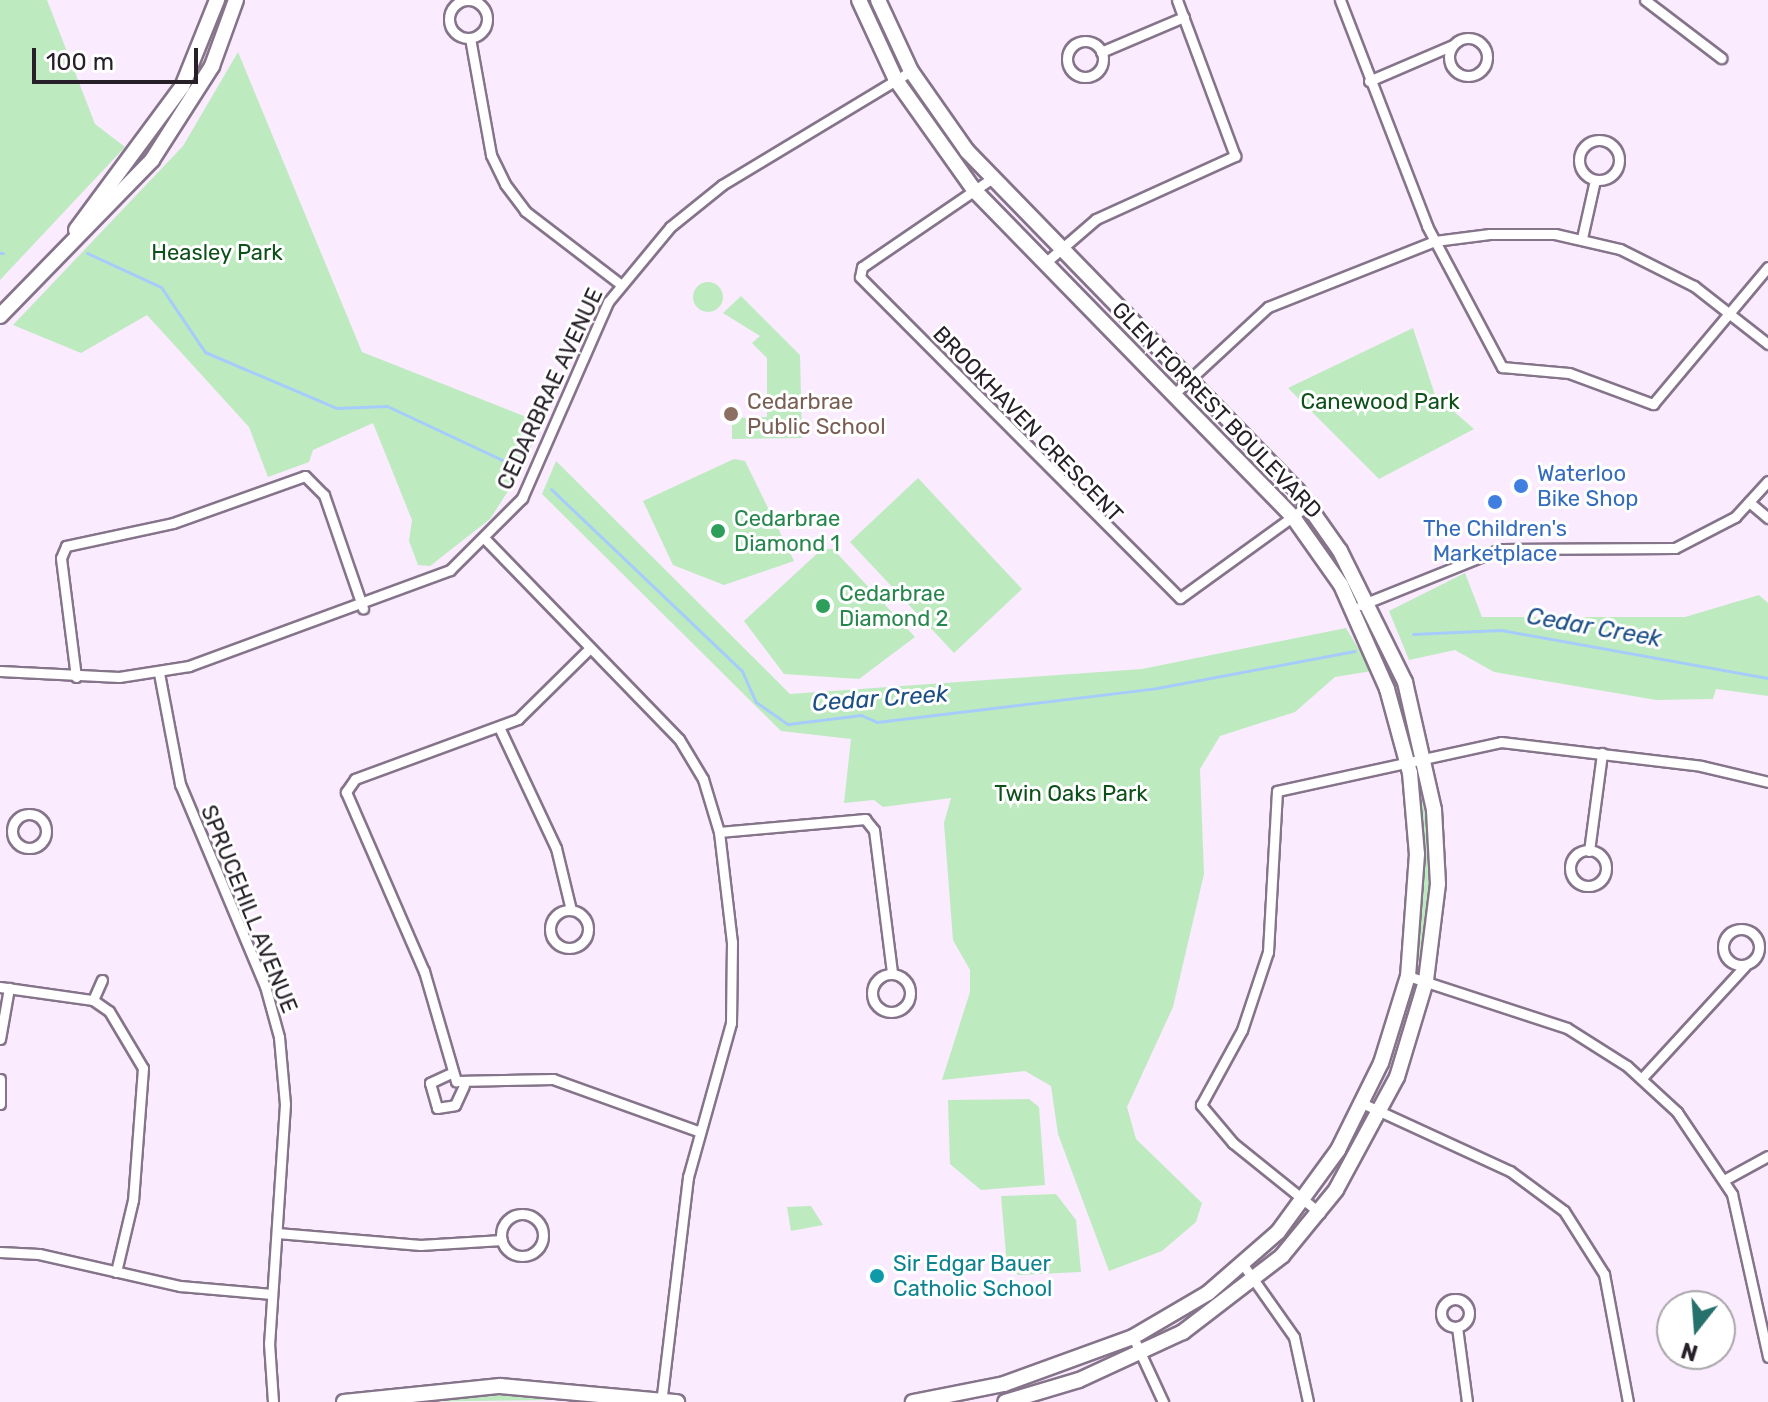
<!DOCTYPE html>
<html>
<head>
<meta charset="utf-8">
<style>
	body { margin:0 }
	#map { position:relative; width:1768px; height:1402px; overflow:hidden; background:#faebff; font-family:Rubik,sans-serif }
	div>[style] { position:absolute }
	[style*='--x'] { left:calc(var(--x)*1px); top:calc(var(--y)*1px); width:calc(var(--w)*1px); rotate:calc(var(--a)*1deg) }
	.green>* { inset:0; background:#beeabf }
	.round { border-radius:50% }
	.stream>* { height:3px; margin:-1.5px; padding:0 1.5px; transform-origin:1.5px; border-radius:1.5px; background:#a6ccfc }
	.roads { filter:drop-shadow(2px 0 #85748a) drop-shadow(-2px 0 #85748a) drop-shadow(0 2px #85748a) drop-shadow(0 -2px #85748a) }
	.street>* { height:9px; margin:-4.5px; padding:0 4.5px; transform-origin:4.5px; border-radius:4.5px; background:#fff }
	.street>.ring { margin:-4.5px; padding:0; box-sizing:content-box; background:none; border:9px solid #fff; border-radius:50% }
	.secondary>* { height:14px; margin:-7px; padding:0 7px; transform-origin:7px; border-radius:7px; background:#fff }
	.dots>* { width:22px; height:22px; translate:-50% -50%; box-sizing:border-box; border:4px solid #fff; border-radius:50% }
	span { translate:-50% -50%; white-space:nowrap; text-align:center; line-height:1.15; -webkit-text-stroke:6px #fff; paint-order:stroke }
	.park-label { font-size:22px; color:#0d5019 }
	.street-label { font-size:22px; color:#272029 }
	.education-label { font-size:22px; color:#785e54 }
	.left { translate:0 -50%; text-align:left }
	.shop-label { font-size:22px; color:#366cbe }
	.leisure-label { font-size:22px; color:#27864d }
	.culture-label { font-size:22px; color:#0d838f }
	.water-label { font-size:24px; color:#1d4f87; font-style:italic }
	.north { position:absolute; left:1656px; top:1290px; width:80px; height:80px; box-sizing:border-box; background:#fff; border:2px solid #a9a6a9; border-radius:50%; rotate:197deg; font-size:22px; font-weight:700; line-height:32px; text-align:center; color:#272029 }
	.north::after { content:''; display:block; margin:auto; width:28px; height:36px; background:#27716d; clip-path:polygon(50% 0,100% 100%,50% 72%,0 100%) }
	.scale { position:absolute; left:32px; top:48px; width:166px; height:36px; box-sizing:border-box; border:4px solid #272029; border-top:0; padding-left:10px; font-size:24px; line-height:28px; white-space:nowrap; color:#272029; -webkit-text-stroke:6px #fff; paint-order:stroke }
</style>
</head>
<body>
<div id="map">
	<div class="green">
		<i style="clip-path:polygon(0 0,47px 0,95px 124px,125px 147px,0 280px)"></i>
		<i style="clip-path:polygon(238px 52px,362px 352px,539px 422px,526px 463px,490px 519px,430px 566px,418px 565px,409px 541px,412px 520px,373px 423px,313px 450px,309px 462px,268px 477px,249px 427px,147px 315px,81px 353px,13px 325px,183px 146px)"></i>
		<i class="round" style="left:693px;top:282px;width:30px;height:30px"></i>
		<i style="clip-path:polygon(741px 296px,800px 355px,802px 438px,732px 439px,732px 418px,767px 417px,767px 358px,752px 343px,760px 336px,723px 313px)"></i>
		<i style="clip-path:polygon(1413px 328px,1435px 395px,1474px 429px,1379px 479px,1288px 388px)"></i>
		<i style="clip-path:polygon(734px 459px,745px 461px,794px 561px,724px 585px,673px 565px,643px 501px)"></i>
		<i style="clip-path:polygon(556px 461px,790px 694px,1142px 669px,1346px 628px,1372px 671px,1335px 677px,1295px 712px,1220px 736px,1200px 769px,1204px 874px,1173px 1007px,1127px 1107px,1136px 1139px,1202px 1203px,1196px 1222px,1162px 1251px,1109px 1271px,1058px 1134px,1051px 1086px,1025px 1071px,942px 1080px,970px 992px,970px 970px,953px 940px,944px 823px,951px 798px,883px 807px,874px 800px,844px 803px,851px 739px,781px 731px,542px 494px)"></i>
		<i style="clip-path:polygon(918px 478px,1022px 589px,954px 653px,850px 542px)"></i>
		<i style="clip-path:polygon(822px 549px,833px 549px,915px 637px,859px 679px,784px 674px,744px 621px)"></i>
		<i style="clip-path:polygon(1465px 573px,1482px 617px,1685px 617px,1759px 595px,1768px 603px,1768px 696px,1716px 689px,1713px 699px,1656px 700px,1494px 672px,1455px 650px,1409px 660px,1389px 611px)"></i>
		<i style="clip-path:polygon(1422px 782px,1432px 877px,1422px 960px,1417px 954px)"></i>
		<i style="clip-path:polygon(1029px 1099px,1039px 1107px,1045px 1185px,981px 1190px,950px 1164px,948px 1100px)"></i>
		<i style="clip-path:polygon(1056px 1194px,1076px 1220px,1081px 1272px,1018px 1275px,1007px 1266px,1001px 1196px)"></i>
		<i style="clip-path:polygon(811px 1206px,823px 1225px,791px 1231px,787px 1207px)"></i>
		<i style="clip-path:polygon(474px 1393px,559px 1400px,388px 1402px)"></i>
	</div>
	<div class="stream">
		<i style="--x:0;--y:253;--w:3;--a:0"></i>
		<i style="--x:87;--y:253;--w:81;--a:24.7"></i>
		<i style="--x:161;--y:287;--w:78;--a:55.9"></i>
		<i style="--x:205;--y:352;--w:142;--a:23.1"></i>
		<i style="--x:336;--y:408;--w:51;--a:-2.2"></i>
		<i style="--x:387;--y:406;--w:141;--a:25.1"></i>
		<i style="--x:551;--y:489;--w:264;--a:43.6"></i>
		<i style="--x:742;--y:671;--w:34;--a:66"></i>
		<i style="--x:756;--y:702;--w:39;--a:35"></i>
		<i style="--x:788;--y:724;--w:74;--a:-7"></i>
		<i style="--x:861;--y:715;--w:17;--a:24"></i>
		<i style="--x:877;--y:722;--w:282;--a:-6.9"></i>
		<i style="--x:1157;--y:688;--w:201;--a:-10.6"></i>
		<i style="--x:1413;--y:634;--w:88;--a:-2.6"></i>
		<i style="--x:1501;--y:630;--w:271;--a:10.2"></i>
	</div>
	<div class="roads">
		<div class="street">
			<i style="--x:1340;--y:0;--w:242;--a:68.9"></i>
			<i style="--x:1427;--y:226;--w:160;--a:62"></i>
			<i style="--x:1502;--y:367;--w:67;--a:5.1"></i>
			<i style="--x:1569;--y:373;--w:90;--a:20.3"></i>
			<i style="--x:1653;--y:404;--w:179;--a:-50"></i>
			<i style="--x:1645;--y:0;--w:96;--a:37.3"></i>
			<i class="ring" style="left:449px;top:0;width:29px;height:29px"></i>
			<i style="--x:470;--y:38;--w:119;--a:79.8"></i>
			<i style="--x:491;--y:155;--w:32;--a:64"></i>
			<i style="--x:505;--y:184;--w:34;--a:53"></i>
			<i style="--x:525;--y:211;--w:120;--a:37.5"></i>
			<i class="ring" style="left:1449px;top:38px;width:29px;height:29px"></i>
			<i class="ring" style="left:1067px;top:41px;width:27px;height:27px"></i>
			<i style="--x:1101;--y:52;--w:90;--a:-22.9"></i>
			<i style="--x:1369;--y:81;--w:91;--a:-23.2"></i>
			<i class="ring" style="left:1579px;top:140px;width:31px;height:31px"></i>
			<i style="--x:991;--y:179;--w:156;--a:145.7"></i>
			<i style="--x:862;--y:267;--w:10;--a:101"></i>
			<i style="--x:860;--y:277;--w:453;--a:45.1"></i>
			<i style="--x:1180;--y:598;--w:157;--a:-35.9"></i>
			<i style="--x:1582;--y:238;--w:59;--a:-77.4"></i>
			<i style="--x:1045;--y:263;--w:67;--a:-40.8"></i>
			<i style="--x:1096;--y:219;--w:153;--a:-24.4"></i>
			<i style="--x:1235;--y:156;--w:166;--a:-110.4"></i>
			<i style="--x:1173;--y:395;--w:129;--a:-42.8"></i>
			<i style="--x:1268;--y:307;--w:180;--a:-21.6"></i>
			<i style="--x:1435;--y:241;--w:55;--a:-7.3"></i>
			<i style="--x:1490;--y:234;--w:65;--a:0"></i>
			<i style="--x:1555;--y:234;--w:67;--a:13"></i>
			<i style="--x:1620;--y:249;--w:83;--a:26.6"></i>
			<i style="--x:1694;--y:286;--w:94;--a:38.1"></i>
			<i style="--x:1749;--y:502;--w:25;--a:40"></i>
			<i style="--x:486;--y:540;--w:277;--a:45.9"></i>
			<i style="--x:679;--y:739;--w:47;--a:59"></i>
			<i style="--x:703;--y:779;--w:55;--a:73.2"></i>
			<i style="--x:719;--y:832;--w:111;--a:83.3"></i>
			<i style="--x:732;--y:942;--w:81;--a:90.7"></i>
			<i style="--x:731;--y:1023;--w:160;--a:105.6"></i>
			<i style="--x:688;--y:1177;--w:227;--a:96.8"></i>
			<i style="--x:1361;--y:605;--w:150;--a:-21.9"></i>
			<i style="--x:1500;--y:549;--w:175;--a:-0.3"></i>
			<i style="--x:1675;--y:548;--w:68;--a:-27.3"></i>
			<i style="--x:1735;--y:517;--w:49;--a:-47.5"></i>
			<i style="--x:590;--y:648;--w:101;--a:135.4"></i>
			<i style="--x:518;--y:719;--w:174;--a:159.8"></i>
			<i style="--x:355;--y:779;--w:16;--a:125"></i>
			<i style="--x:346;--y:792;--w:195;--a:66.5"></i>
			<i style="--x:424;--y:971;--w:115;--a:73.8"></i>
			<i style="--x:456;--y:1081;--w:97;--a:-1.2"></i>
			<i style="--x:553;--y:1079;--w:156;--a:19.8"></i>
			<i style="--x:0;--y:671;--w:119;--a:2.9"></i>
			<i style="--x:119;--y:677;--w:71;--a:-8.9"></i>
			<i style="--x:189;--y:666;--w:278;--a:-20.2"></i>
			<i style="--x:450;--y:570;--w:102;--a:-45"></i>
			<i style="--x:522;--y:498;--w:214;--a:-66.3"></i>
			<i style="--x:608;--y:302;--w:97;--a:-50.4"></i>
			<i style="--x:670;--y:227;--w:67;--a:-38.9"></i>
			<i style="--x:722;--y:185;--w:221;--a:-31.1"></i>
			<i style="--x:159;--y:673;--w:113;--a:79.3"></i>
			<i style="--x:180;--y:784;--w:219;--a:67.2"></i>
			<i style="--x:265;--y:986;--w:53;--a:74.6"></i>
			<i style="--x:279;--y:1037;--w:67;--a:84.9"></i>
			<i style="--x:285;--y:1104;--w:240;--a:93.8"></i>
			<i style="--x:269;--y:1343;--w:59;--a:86.1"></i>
			<i style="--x:76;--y:677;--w:120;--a:-97.2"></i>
			<i style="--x:61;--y:558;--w:13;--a:-67"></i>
			<i style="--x:66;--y:546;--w:109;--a:-12.1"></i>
			<i style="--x:173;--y:523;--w:140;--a:-19.6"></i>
			<i style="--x:305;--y:476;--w:27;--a:45"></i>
			<i style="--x:324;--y:495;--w:120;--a:71"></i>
			<i style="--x:499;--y:727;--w:134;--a:64.8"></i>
			<i style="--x:556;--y:848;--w:64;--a:76.4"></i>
			<i class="ring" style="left:12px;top:814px;width:25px;height:25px"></i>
			<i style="--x:719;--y:832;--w:147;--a:-5.1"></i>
			<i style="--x:865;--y:819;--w:14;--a:51"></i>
			<i style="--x:874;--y:830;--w:144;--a:82.8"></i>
			<i class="ring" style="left:1570px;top:850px;width:27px;height:27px"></i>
			<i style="--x:1589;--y:851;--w:99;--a:-82.4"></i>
			<i class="ring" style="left:550px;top:910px;width:29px;height:29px"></i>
			<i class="ring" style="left:1723px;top:929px;width:27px;height:27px"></i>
			<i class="ring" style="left:872px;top:974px;width:29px;height:29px"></i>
			<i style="--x:1408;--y:976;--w:167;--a:18.1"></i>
			<i style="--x:1567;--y:1028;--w:71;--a:32.3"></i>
			<i style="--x:1627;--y:1066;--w:68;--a:42.6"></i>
			<i style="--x:1677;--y:1112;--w:99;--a:56.1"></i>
			<i style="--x:1732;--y:1194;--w:167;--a:77.5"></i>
			<i style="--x:0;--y:987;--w:94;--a:8"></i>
			<i style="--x:93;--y:1000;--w:19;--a:35"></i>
			<i style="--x:109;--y:1011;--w:66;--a:59.2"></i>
			<i style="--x:143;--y:1068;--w:132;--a:94.3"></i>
			<i style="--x:133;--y:1200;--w:74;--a:103.3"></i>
			<i style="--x:93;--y:1000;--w:22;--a:-66"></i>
			<i style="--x:0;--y:1039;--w:52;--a:-80"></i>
			<i style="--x:449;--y:1074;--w:21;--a:155"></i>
			<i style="--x:430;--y:1083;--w:26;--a:74"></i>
			<i style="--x:437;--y:1108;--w:18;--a:-9"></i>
			<i style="--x:455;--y:1105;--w:21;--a:-65"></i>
			<i style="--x:1642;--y:1078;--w:152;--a:-47.4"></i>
			<i style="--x:0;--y:1079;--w:25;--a:90"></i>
			<i style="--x:1364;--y:1104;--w:161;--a:24.7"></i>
			<i style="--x:1510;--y:1171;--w:67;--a:36.5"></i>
			<i style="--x:1564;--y:1211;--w:75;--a:57.6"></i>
			<i style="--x:1604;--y:1274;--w:130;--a:79.4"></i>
			<i style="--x:1724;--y:1180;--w:50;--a:-28.6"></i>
			<i style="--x:1320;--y:1213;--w:112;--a:-141.2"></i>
			<i style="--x:1233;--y:1143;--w:50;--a:-130.1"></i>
			<i style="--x:1201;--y:1105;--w:85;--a:-61.3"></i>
			<i style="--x:1242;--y:1030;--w:82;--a:-71.6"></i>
			<i style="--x:1268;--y:952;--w:161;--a:-86.8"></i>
			<i style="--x:1277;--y:791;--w:229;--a:-12.3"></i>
			<i style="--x:1501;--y:742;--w:201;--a:6.8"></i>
			<i style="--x:1701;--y:766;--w:69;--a:13.4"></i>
			<i class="ring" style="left:501px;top:1214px;width:33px;height:33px"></i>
			<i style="--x:277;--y:1233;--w:144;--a:4.8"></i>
			<i style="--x:420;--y:1245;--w:82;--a:-3.5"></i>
			<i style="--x:0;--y:1252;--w:39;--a:3"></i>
			<i style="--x:39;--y:1254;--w:145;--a:12.8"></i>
			<i style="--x:180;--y:1286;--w:92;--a:5"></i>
			<i style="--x:1244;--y:1266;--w:87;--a:54.8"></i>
			<i style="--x:1294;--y:1337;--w:66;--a:77.8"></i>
			<i class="ring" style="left:1441px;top:1299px;width:19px;height:19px"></i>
			<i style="--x:1457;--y:1327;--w:76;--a:82.4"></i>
			<i style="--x:1133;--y:1337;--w:72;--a:65.2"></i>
		</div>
		<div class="secondary">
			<i style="--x:859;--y:0;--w:88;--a:65.2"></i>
			<i style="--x:896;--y:80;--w:136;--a:54.6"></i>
			<i style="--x:975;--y:191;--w:455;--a:45.7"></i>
			<i style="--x:1293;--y:517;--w:83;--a:54.8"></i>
			<i style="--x:1341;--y:585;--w:114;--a:66.1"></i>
			<i style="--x:1387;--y:689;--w:87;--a:74.7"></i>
			<i style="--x:1410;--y:773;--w:81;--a:85.1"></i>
			<i style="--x:1417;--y:854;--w:122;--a:94.2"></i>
			<i style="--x:1408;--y:976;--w:91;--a:107.2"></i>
			<i style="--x:1381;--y:1063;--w:97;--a:116.3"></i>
			<i style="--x:1338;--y:1150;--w:102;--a:126.2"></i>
			<i style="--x:1278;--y:1232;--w:93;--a:138.9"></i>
			<i style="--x:1208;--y:1293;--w:87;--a:149.6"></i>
			<i style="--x:1133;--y:1337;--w:137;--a:160"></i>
			<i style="--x:1004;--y:1384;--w:93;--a:168.8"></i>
			<i style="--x:878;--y:0;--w:78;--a:65.1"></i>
			<i style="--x:911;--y:71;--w:98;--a:55"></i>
			<i style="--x:967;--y:151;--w:473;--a:45.8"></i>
			<i style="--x:1297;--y:490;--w:75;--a:54.8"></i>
			<i style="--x:1340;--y:551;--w:146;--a:63.6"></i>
			<i style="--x:1405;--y:682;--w:131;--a:77.2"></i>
			<i style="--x:1434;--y:810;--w:74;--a:86.9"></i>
			<i style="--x:1438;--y:884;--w:98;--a:97.1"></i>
			<i style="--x:1426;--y:981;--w:100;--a:106.8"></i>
			<i style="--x:1397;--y:1077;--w:128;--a:118.4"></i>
			<i style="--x:1336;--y:1190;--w:85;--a:129.3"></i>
			<i style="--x:1282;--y:1256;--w:125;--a:142.5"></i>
			<i style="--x:1183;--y:1332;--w:115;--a:155.2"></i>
			<i style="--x:1079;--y:1380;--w:77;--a:163.4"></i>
			<i style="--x:76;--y:230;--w:178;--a:-53.5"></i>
			<i style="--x:182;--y:87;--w:94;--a:-68.1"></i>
			<i style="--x:0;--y:316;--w:218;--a:-45.7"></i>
			<i style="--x:152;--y:160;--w:112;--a:-57.4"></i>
			<i style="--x:212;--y:66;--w:70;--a:-70"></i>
			<i style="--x:344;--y:1402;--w:157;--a:-5.9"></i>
			<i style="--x:500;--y:1386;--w:178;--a:5.2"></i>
		</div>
	</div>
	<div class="dots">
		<i style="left:731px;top:414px;background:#8d6e63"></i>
		<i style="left:1521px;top:486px;background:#3f7fe0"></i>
		<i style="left:1495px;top:502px;background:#3f7fe0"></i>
		<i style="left:718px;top:531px;background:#2e9e5b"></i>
		<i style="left:823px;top:606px;background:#2e9e5b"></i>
		<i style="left:877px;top:1276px;background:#0f9aa8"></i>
	</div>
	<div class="park-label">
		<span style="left:217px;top:253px">Heasley Park</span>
		<span style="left:1380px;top:402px">Canewood Park</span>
		<span style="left:1071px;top:794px">Twin Oaks Park</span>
	</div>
	<div class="street-label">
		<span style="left:550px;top:389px;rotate:-65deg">CEDARBRAE AVENUE</span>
		<span style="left:1217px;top:410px;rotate:46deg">GLEN FORREST BOULEVARD</span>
		<span style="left:1028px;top:424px;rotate:46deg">BROOKHAVEN CRESCENT</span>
		<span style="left:249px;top:909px;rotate:68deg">SPRUCEHILL AVENUE</span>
	</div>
	<div class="education-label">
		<span class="left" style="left:747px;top:414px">Cedarbrae<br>Public School</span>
	</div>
	<div class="shop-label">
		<span class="left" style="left:1537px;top:486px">Waterloo<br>Bike Shop</span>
		<span style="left:1495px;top:541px">The Children's<br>Marketplace</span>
	</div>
	<div class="leisure-label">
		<span class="left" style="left:734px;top:531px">Cedarbrae<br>Diamond 1</span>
		<span class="left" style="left:839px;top:606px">Cedarbrae<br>Diamond 2</span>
	</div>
	<div class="culture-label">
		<span class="left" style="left:893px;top:1276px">Sir Edgar Bauer<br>Catholic School</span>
	</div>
	<div class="water-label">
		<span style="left:1594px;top:628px;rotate:10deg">Cedar Creek</span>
		<span style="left:880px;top:699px;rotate:-4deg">Cedar Creek</span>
	</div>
	<div class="north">N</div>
	<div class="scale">100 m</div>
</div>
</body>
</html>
